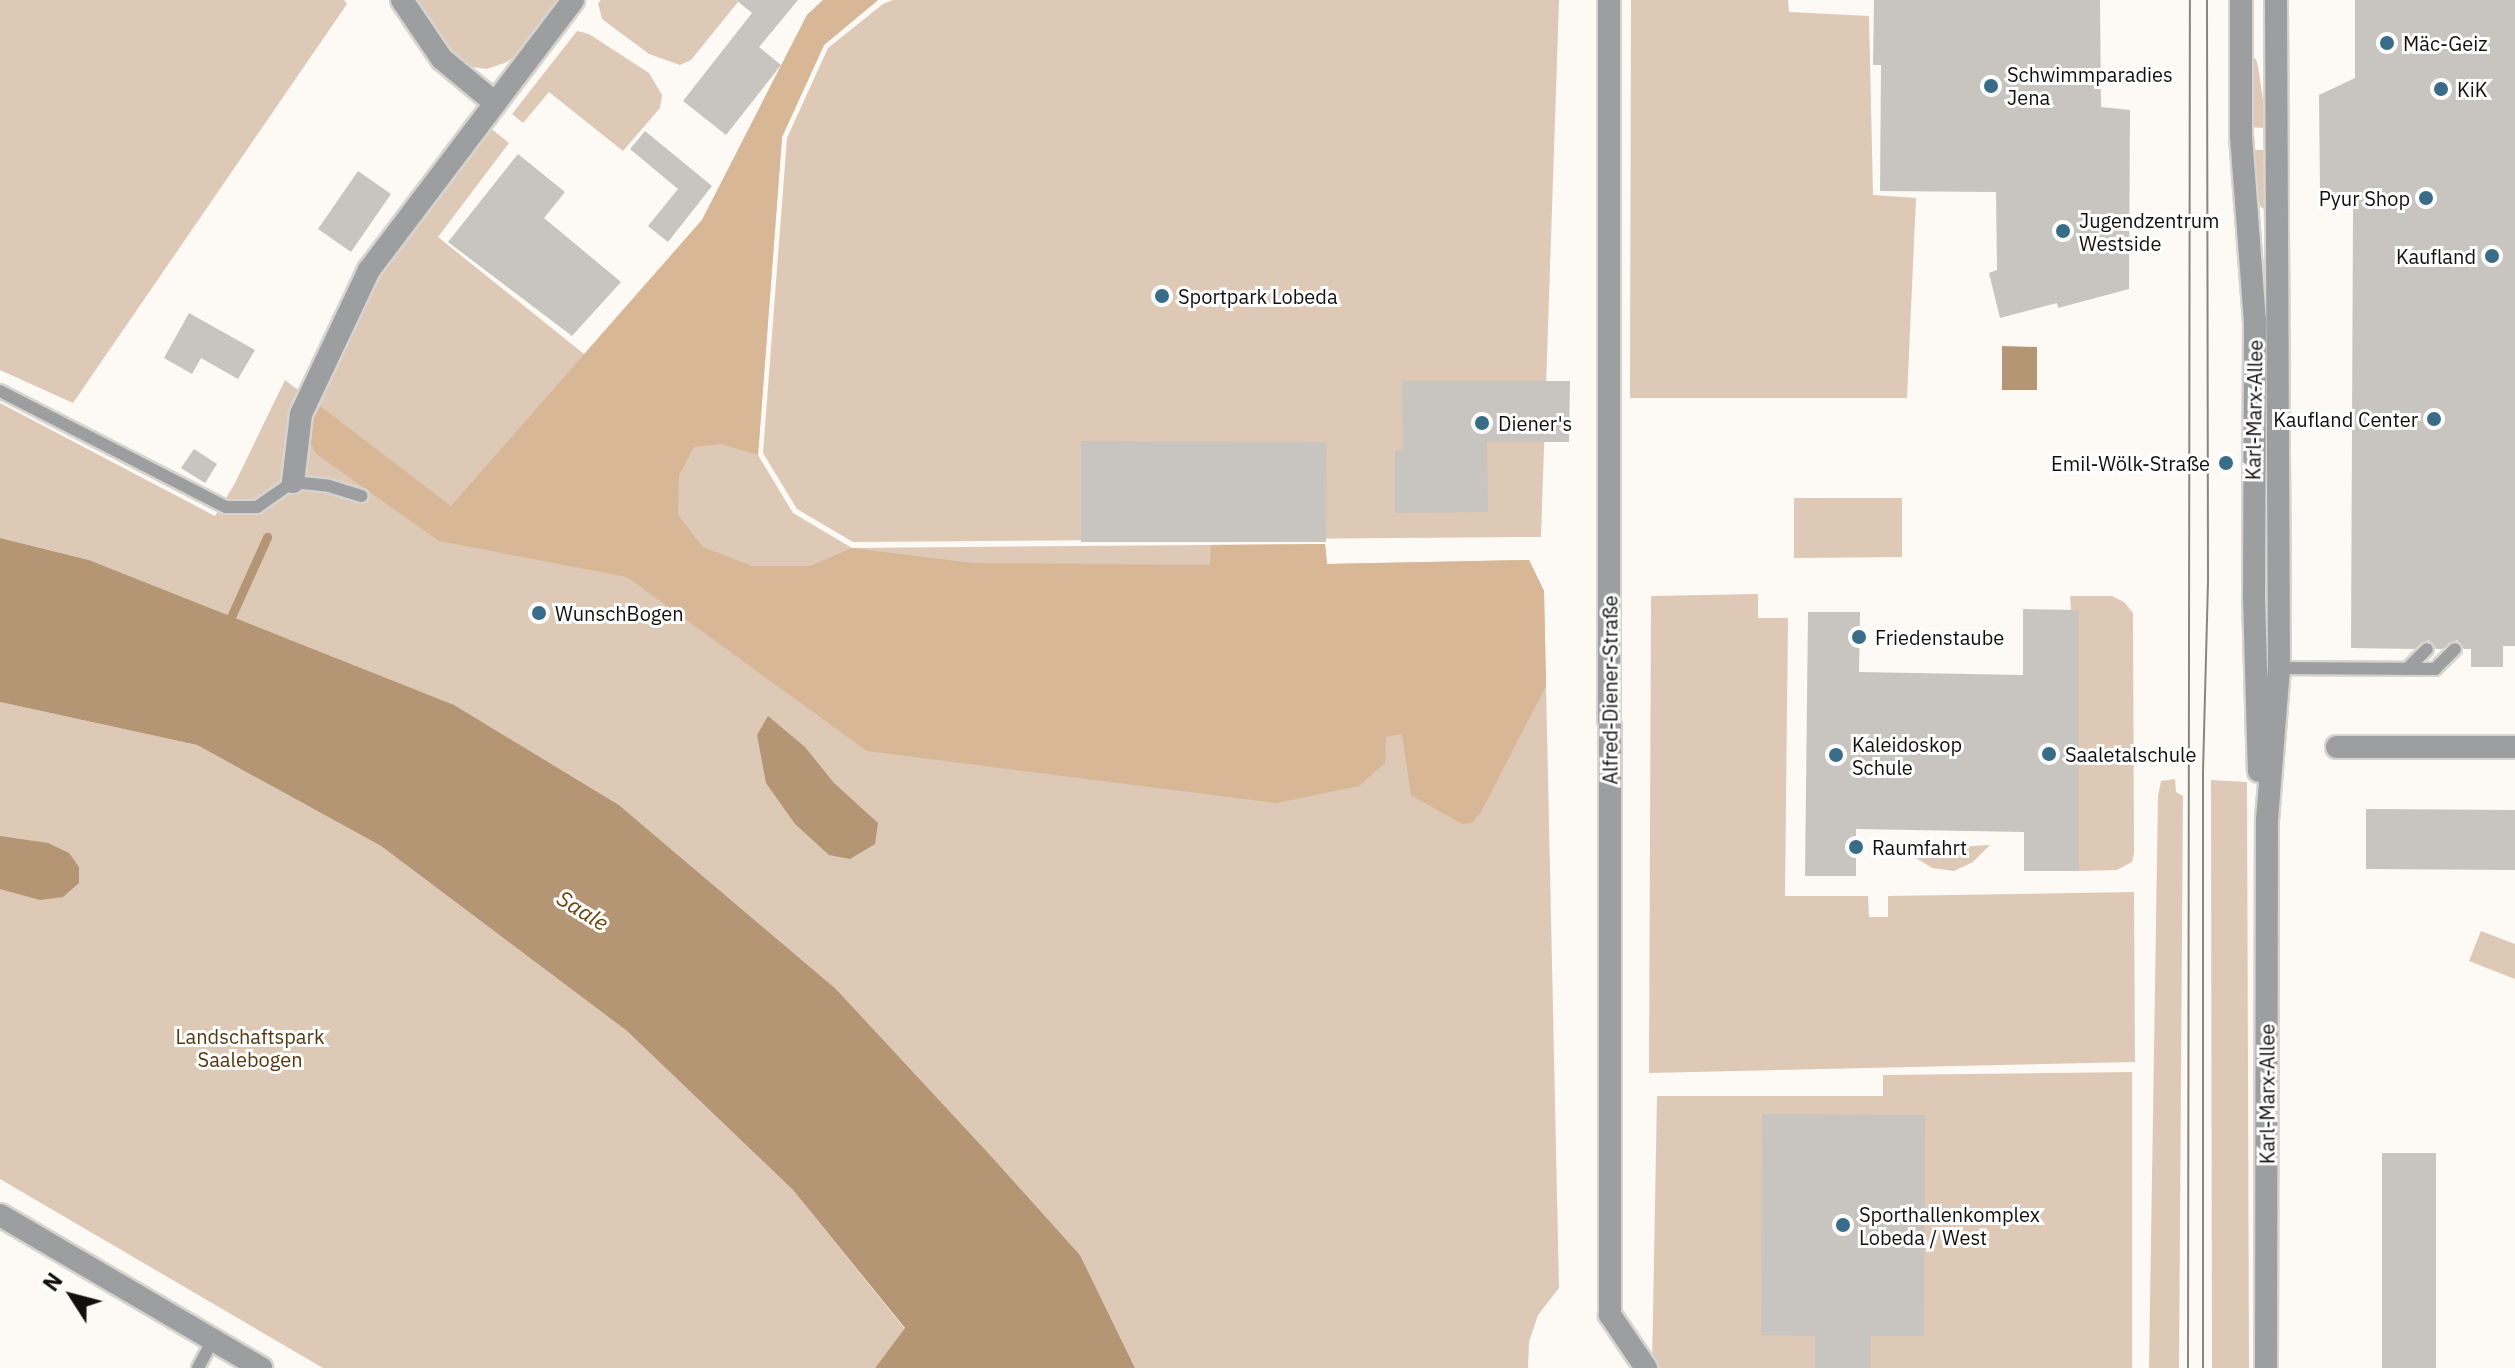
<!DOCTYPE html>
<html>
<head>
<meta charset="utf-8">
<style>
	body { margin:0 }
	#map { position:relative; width:2515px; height:1368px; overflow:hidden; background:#fdf9f5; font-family:"IBM Plex Sans",sans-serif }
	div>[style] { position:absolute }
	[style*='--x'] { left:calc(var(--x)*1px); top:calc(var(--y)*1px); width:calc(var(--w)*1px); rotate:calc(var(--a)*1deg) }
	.green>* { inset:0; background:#ddc9b5 }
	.forest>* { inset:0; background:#d7b795 }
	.water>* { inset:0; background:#b49675 }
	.stream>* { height:9px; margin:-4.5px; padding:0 4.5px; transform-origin:4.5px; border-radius:4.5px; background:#b49675 }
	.building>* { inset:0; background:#c8c4c0 }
	.roads { filter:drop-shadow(2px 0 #d7d4d0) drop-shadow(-2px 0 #d7d4d0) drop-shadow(0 2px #d7d4d0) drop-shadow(0 -2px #d7d4d0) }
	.service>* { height:12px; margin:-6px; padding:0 6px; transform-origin:6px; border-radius:6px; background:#9c9ea0 }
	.minor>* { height:22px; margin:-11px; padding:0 11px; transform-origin:11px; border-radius:11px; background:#9c9ea0 }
	.tram>* { height:2px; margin:-1px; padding:0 1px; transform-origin:1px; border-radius:1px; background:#888583 }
	.dots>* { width:22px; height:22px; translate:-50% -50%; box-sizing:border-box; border:4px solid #fff; border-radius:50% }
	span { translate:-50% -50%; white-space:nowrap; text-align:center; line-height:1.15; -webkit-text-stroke:6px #fff; paint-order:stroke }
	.poi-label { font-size:20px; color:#11100f }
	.left { translate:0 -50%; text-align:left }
	.right { translate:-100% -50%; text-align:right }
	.street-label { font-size:20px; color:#11100f }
	.park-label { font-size:20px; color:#56370d }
	.water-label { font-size:22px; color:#6d4409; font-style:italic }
	.north { position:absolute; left:32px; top:1256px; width:80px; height:80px; -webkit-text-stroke:6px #fff; paint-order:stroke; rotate:306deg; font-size:22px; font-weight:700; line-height:32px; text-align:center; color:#11100f }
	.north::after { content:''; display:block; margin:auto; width:28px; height:36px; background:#11100f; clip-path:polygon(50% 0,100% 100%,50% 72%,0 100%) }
</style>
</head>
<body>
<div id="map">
	<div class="green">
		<i style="clip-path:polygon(0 0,344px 0,347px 4px,73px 403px,0 370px)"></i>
		<i style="clip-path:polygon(408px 0,561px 0,521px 51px,507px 62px,487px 69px,465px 66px,454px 56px)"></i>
		<i style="clip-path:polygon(601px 0,736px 0,738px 2px,691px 60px,680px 65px,649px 54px,602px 19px,598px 3px)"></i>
		<i style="clip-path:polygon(823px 0,878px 0,824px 45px,782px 137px,758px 455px,793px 513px,852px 548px,1325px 544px,1327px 564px,1529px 560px,1544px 591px,1559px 1288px,1538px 1315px,1529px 1342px,1528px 1368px,1135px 1368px,1080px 1255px,991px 1156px,836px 989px,619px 805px,453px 705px,89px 560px,0 538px,0 403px,215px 516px,234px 485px,285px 380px,315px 403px,375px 274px,489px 127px,509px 143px,438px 237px,584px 354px,702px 220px,807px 15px)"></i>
		<i style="clip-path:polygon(893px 0,1559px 0,1541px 537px,853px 542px,797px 509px,763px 453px,787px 138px,828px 48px,883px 4px)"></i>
		<i style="clip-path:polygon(1631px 0,1788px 0,1789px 12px,1869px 16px,1873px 195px,1916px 198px,1907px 398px,1630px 398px)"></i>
		<i style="clip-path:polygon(577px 31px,589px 34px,649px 73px,662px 95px,660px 108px,623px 151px,549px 92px,523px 123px,512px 114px)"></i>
		<i style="clip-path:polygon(2249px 57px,2256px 59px,2258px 66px,2267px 128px,2248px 127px)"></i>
		<i style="clip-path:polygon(2250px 150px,2270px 150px,2269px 206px,2265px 210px,2260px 206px)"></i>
		<i style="clip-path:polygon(1794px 498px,1902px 498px,1902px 557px,1794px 558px)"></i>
		<i style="clip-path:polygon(1758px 594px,1758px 618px,1788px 618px,1785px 896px,1868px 896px,1869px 917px,1888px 917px,1888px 896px,2134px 892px,2135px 1062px,1649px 1073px,1651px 596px)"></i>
		<i style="clip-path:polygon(2070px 596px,2112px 596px,2124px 602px,2133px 613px,2134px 854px,2132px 862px,2117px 870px,2079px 871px,2079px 610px,2071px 610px)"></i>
		<i style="clip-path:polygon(0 702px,197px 745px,381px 846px,627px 1031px,793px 1190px,905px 1329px,875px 1368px,323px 1368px,0 1179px)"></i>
		<i style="clip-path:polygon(2175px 779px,2176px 792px,2183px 796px,2179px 1368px,2149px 1368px,2158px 796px,2161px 781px)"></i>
		<i style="clip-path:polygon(2211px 780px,2247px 782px,2249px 1368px,2212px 1368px)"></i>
		<i style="clip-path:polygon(1990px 845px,1973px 862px,1954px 871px,1932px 868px,1916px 858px,1921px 849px)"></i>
		<i style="clip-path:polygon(2481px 931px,2515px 944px,2515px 979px,2469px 961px)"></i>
		<i style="clip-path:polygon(2132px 1072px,2132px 1368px,1652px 1368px,1657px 1096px,1883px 1096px,1883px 1075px)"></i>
	</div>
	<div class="forest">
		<i style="clip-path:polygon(823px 0,878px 0,824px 45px,782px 137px,758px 455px,721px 444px,694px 447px,679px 475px,678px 515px,703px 547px,752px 566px,810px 566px,852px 548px,972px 563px,1210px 565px,1211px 545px,1325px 544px,1327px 564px,1529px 560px,1544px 591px,1546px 686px,1481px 812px,1472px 823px,1462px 824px,1411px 795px,1402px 734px,1386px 737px,1385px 763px,1359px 786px,1276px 803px,867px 751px,627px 577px,439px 541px,315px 453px,307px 434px,316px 403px,451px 506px,702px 220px,807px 15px)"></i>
	</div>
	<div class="water">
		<i style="clip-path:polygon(2002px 346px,2037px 347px,2037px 390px,2002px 390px)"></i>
		<i style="clip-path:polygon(0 538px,89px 560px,454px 705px,619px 805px,836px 989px,991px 1156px,1080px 1255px,1135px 1368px,875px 1368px,905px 1328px,793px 1190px,627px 1031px,381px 846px,197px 745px,0 702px)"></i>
		<i style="clip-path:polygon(768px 716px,805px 747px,834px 783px,878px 823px,875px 844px,850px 859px,829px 855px,795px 824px,766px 783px,757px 735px)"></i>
		<i style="clip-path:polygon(0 836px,48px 843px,69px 853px,79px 867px,79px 883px,63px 897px,40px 900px,0 889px)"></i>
	</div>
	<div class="stream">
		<i style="--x:226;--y:628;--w:100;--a:-65.7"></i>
	</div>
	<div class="building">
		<i style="clip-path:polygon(736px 0,798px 0,759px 47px,781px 65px,726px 135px,683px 101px,752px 13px)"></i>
		<i style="clip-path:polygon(1874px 0,2100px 0,2101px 107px,2130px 110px,2129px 289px,2058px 308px,2057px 303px,2000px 318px,1989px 273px,1997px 270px,1996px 192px,1880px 191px,1881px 65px,1873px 65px)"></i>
		<i style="clip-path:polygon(2355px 0,2515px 0,2515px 646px,2503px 646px,2503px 667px,2471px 667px,2471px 649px,2464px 649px,2457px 640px,2442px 649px,2436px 649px,2429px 640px,2415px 649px,2351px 648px,2353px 209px,2320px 192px,2319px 95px,2355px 78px)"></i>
		<i style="clip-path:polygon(645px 131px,712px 186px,668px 242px,648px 226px,678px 189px,630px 149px)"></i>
		<i style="clip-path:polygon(518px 154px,565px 192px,544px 218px,621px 282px,572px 336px,448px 242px)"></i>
		<i style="clip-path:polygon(358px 171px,391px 194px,351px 252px,318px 229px)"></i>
		<i style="clip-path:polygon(189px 313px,255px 350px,238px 379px,201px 358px,192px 374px,164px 358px)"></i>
		<i style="clip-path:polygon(1402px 381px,1570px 381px,1569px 442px,1487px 442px,1488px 512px,1395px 513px,1395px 450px,1403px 450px)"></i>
		<i style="clip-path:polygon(1081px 441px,1327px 442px,1326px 542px,1081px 542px)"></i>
		<i style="clip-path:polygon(194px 449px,217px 464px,205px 483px,181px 468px)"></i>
		<i style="clip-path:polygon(2023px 609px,2079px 610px,2079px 871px,2024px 871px,2024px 832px,1856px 829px,1856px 876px,1805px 876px,1808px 612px,1860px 612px,1859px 672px,2023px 675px)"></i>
		<i style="clip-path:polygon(2366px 809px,2515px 810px,2515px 870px,2366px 869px)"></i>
		<i style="clip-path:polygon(1762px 1114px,1925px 1115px,1924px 1336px,1871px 1336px,1871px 1368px,1815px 1368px,1815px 1336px,1761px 1335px)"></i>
		<i style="clip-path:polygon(2382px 1153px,2436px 1153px,2436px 1368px,2382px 1368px)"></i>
	</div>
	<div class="roads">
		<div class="service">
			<i style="--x:0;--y:391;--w:254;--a:27.2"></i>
			<i style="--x:226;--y:507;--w:31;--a:0"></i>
			<i style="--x:257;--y:507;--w:44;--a:-34.8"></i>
			<i style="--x:293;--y:482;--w:36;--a:6"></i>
			<i style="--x:329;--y:486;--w:34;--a:17"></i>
			<i style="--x:2274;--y:668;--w:161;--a:0.4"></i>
			<i style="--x:2435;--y:669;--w:28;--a:-45"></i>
			<i style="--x:2407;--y:669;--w:28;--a:-45"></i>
			<i style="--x:198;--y:1368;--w:32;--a:-62"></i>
		</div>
		<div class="minor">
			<i style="--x:402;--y:0;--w:71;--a:55.9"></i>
			<i style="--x:442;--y:59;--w:69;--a:39.7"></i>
			<i style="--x:1609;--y:0;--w:1315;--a:89.96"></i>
			<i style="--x:1610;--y:1315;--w:64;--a:55.8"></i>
			<i style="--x:2241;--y:0;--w:136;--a:90"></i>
			<i style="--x:2241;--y:136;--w:186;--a:85.7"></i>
			<i style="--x:2255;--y:321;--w:275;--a:90.2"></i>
			<i style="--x:2254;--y:596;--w:175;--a:88.4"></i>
			<i style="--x:293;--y:482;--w:68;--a:-83.3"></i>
			<i style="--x:301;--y:414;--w:159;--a:-64.7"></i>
			<i style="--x:369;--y:270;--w:338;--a:-52.9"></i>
			<i style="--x:2337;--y:747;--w:178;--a:0"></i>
			<i style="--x:0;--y:1215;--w:303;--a:30.4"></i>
			<i style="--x:2266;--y:1368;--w:548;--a:-89.9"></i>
			<i style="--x:2267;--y:820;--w:151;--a:-85.5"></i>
			<i style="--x:2279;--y:669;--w:669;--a:-90.26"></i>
		</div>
	</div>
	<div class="tram">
		<i style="--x:2188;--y:1368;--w:1368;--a:-89.92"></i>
		<i style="--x:2203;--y:1368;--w:596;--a:-90"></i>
		<i style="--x:2203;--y:772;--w:192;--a:-88.5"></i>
		<i style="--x:2208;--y:580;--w:580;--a:-90.1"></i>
	</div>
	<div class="dots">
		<i style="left:2387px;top:43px;background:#386c89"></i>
		<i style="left:1991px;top:86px;background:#386c89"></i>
		<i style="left:2441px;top:89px;background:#386c89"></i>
		<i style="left:2426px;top:198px;background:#386c89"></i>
		<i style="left:2063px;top:231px;background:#386c89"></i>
		<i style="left:2492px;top:256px;background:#386c89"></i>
		<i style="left:1162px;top:296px;background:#386c89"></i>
		<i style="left:2434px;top:419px;background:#386c89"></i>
		<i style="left:1482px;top:423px;background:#386c89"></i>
		<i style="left:2226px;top:463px;background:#386c89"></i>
		<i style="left:539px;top:613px;background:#386c89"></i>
		<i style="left:1859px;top:637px;background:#386c89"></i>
		<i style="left:2049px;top:754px;background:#386c89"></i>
		<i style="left:1836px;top:755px;background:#386c89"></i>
		<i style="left:1856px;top:847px;background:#386c89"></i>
		<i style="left:1843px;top:1225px;background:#386c89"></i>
	</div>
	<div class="poi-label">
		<span class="left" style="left:2403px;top:43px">Mäc-Geiz</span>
		<span class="left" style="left:2007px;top:86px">Schwimmparadies<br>Jena</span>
		<span class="left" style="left:2457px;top:89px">KiK</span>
		<span class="right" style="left:2410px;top:198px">Pyur Shop</span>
		<span class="left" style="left:2079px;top:232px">Jugendzentrum<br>Westside</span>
		<span class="right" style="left:2476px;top:256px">Kaufland</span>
		<span class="left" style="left:1178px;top:296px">Sportpark Lobeda</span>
		<span class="right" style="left:2418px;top:419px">Kaufland Center</span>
		<span class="left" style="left:1498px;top:423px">Diener's</span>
		<span class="right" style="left:2210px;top:463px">Emil-Wölk-Straße</span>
		<span class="left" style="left:555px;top:613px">WunschBogen</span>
		<span class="left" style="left:1875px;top:637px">Friedenstaube</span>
		<span class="left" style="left:1852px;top:756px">Kaleidoskop<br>Schule</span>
		<span class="left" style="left:2065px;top:754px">Saaletalschule</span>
		<span class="left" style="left:1872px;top:847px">Raumfahrt</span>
		<span class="left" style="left:1859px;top:1226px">Sporthallenkomplex<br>Lobeda / West</span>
	</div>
	<div class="street-label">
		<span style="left:2254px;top:410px;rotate:-89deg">Karl-Marx-Allee</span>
		<span style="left:1610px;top:690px;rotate:-90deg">Alfred-Diener-Straße</span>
		<span style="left:2267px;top:1094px;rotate:-90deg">Karl-Marx-Allee</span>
	</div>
	<div class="park-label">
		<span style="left:250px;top:1048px">Landschaftspark<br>Saalebogen</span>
	</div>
	<div class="water-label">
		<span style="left:583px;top:910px;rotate:32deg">Saale</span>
	</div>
	<div class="north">N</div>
</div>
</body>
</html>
